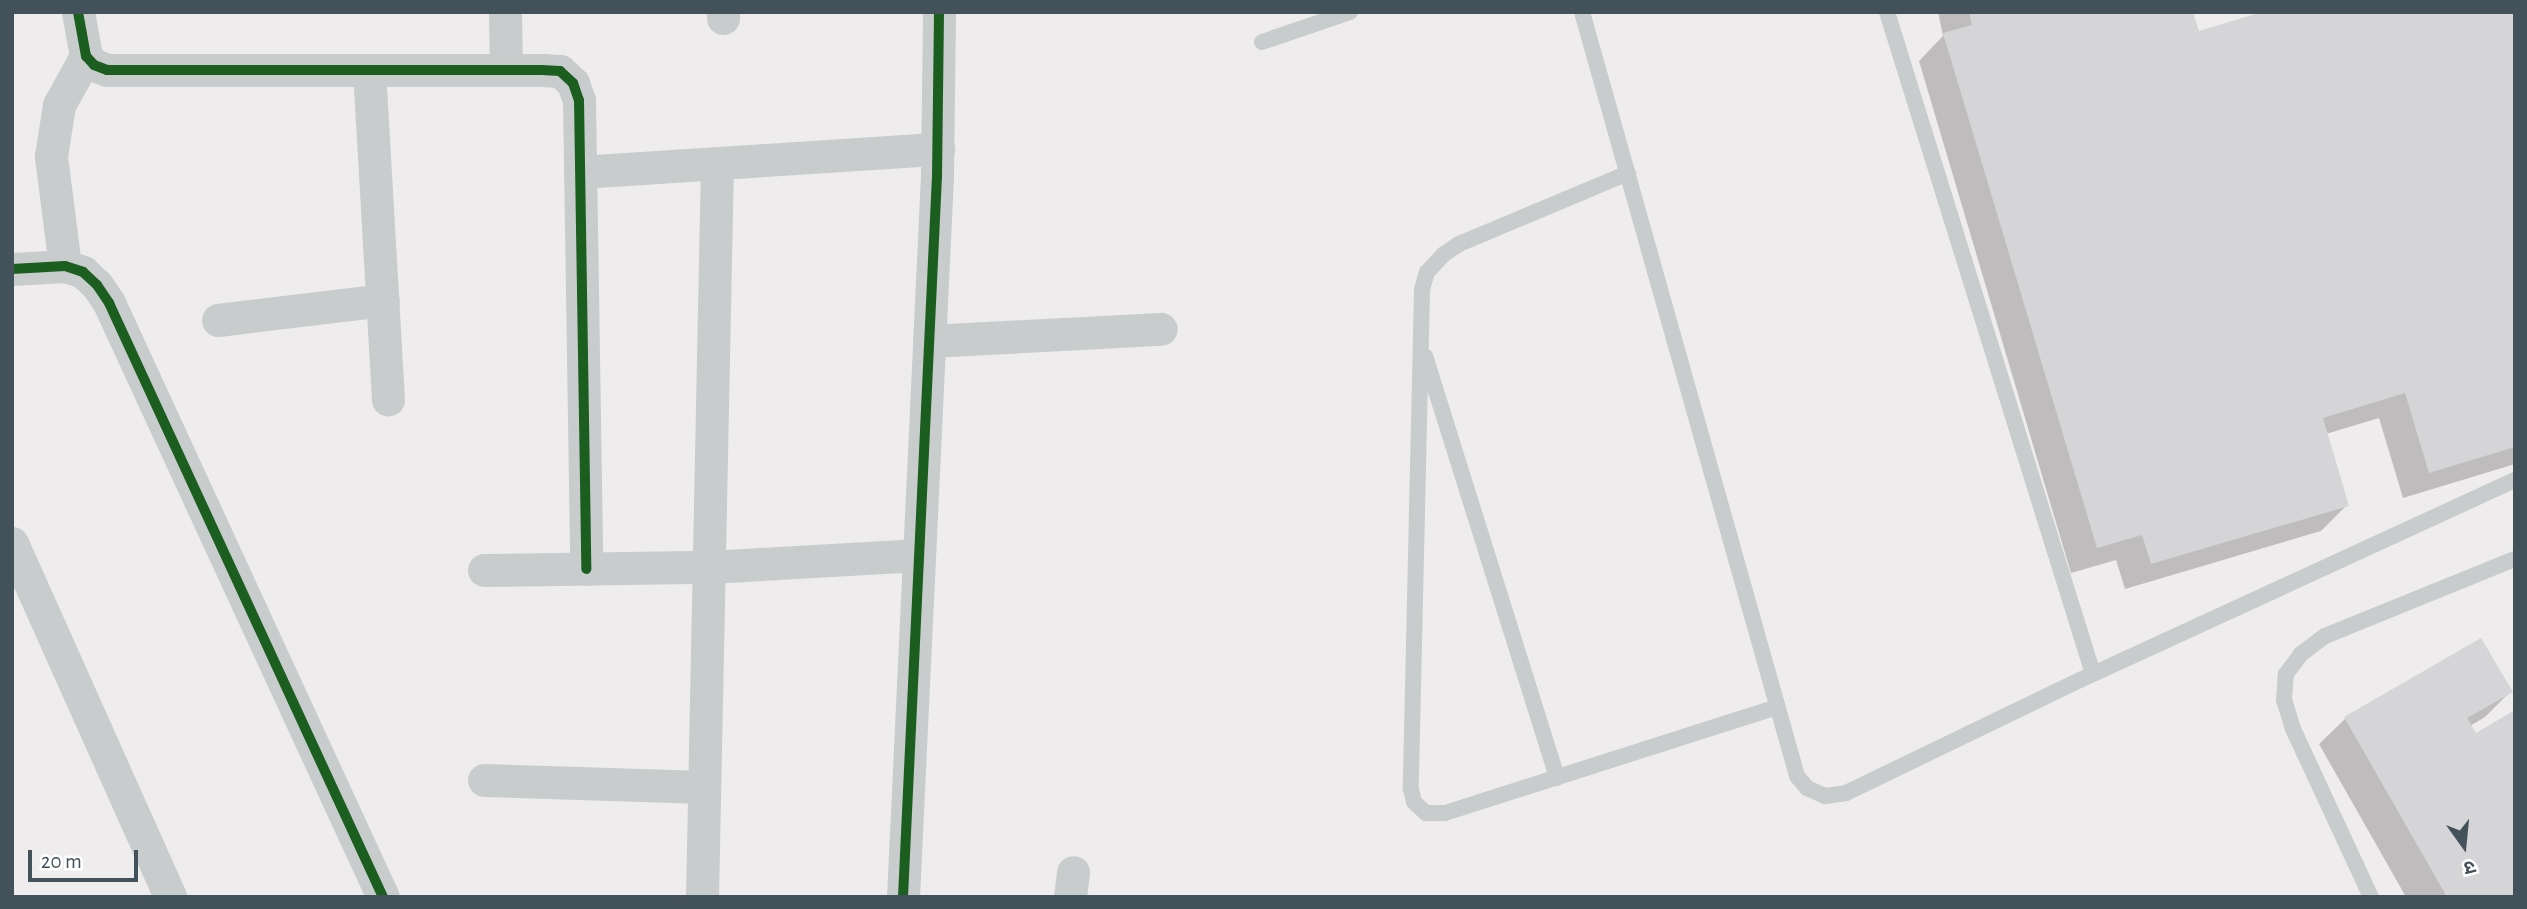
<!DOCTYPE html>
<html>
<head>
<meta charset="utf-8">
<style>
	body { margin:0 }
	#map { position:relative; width:2527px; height:909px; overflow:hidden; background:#eeecec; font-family:"Alegreya Sans","Noto Sans Devanagari",sans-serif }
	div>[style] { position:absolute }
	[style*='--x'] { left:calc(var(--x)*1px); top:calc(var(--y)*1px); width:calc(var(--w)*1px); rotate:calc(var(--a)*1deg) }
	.shadow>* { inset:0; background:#0003 }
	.building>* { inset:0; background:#d5d5d7 }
	.lane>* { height:16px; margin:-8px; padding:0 8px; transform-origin:8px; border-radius:8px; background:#c8cccd }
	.street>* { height:33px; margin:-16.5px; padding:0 16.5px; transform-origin:16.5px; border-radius:16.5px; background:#c8cccd }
	.cycleway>* { height:10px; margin:-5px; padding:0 5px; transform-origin:5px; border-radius:5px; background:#1b5e20 }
	span { translate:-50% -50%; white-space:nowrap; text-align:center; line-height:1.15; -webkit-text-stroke:5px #fff; paint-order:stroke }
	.frame { position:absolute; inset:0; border:14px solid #43515a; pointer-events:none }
	.north { position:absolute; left:2429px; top:811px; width:70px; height:70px; -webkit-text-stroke:5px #fff; paint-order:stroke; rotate:165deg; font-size:19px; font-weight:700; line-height:28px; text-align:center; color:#43515a }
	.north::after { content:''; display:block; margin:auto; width:24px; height:32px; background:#43515a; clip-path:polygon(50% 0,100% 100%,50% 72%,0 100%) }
	.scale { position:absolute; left:28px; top:850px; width:110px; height:32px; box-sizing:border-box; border:4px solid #43515a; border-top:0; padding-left:9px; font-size:21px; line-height:24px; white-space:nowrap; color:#43515a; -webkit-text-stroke:5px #fff; paint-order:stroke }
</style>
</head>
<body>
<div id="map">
	<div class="shadow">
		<i style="clip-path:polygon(1938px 12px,2191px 12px,2197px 34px,2258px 15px,2257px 12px,2515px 12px,2515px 464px,2403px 498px,2379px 418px,2326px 434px,2347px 505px,2321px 531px,2125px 589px,2116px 560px,2071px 573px,1919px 61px,1943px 36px)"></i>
		<i style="clip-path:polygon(2481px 640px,2510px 692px,2485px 717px,2470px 726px,2515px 897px,2406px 897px,2319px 744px,2345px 719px)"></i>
	</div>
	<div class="building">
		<i style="clip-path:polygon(1969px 12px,2193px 12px,2199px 31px,2262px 12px,2515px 12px,2515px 447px,2429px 473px,2405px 393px,2323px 418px,2349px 506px,2151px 564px,2142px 535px,2097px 548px,1943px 33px,1972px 25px)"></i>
		<i style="clip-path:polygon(2481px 638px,2513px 692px,2467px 718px,2476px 733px,2515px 710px,2515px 897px,2447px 897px,2344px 717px)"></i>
	</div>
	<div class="lane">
		<i style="--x:1582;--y:12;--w:794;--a:74.28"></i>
		<i style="--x:1797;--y:776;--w:16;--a:50"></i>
		<i style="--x:1807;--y:788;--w:20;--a:24"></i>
		<i style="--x:1825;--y:796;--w:21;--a:-8"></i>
		<i style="--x:1846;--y:793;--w:260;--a:-25.8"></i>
		<i style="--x:2080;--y:680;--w:479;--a:-24.7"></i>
		<i style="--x:1887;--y:12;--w:693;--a:72.71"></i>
		<i style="--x:1262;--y:42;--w:93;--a:-18.8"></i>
		<i style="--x:1628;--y:173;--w:183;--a:157.2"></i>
		<i style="--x:1459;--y:244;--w:18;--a:146"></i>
		<i style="--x:1444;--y:254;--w:25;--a:133"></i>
		<i style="--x:1427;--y:272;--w:19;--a:106"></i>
		<i style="--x:1422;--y:290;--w:499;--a:91.3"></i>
		<i style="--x:1411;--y:789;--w:13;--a:77"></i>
		<i style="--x:1414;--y:802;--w:16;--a:43"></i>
		<i style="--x:1426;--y:813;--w:19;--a:0"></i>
		<i style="--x:1445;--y:813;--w:349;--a:-17.7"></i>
		<i style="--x:1425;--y:356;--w:442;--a:72.6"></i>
		<i style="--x:2371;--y:897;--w:185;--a:-114.9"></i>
		<i style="--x:2293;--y:729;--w:30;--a:-107"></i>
		<i style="--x:2284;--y:700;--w:26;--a:-86"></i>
		<i style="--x:2286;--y:674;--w:25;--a:-53"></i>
		<i style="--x:2301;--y:654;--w:30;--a:-37"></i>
		<i style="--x:2325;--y:636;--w:205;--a:-22.1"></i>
	</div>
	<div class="street">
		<i style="--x:78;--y:12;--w:45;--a:79.7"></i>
		<i style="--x:86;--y:56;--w:12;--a:48"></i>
		<i style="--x:94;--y:65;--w:14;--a:21"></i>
		<i style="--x:107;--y:70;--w:435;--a:0"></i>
		<i style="--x:542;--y:70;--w:18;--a:3"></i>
		<i style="--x:560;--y:71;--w:18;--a:43"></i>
		<i style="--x:573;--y:83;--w:18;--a:71"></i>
		<i style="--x:579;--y:100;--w:469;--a:89.1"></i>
		<i style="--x:505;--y:12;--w:58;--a:89"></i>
		<i style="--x:723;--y:12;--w:6;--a:90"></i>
		<i style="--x:369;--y:70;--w:330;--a:86.7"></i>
		<i style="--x:580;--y:172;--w:359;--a:-3.7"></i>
		<i style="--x:65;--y:266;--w:111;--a:-97.3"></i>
		<i style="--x:51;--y:156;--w:52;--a:-81.1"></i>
		<i style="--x:59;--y:105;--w:56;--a:-61.1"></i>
		<i style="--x:12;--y:269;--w:53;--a:-3.2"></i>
		<i style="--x:65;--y:266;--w:19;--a:18"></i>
		<i style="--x:83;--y:272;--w:19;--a:43"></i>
		<i style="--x:97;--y:285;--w:22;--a:56"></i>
		<i style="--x:109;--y:303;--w:654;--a:65.24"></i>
		<i style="--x:218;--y:320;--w:166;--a:-6.9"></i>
		<i style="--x:929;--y:341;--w:232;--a:-3"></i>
		<i style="--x:12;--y:543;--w:388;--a:65.9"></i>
		<i style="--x:484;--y:570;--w:225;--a:-0.8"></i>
		<i style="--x:709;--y:567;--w:210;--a:-3.3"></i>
		<i style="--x:484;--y:780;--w:220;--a:1.8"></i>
		<i style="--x:702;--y:897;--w:734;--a:-88.83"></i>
		<i style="--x:903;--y:897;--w:721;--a:-87.3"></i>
		<i style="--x:937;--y:177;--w:165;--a:-89.3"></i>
		<i style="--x:1070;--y:897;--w:25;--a:-83"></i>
	</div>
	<div class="cycleway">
		<i style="--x:78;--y:12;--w:45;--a:79.7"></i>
		<i style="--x:86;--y:56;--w:12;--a:48"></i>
		<i style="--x:94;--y:65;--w:14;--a:21"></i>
		<i style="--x:107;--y:70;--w:435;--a:0"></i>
		<i style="--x:542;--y:70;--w:18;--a:3"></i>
		<i style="--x:560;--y:71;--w:18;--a:43"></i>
		<i style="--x:573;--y:83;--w:18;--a:71"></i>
		<i style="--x:579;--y:100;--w:469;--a:89.1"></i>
		<i style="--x:12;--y:269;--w:53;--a:-3.2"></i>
		<i style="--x:65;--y:266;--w:19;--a:18"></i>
		<i style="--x:83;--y:272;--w:19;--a:43"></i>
		<i style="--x:97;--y:285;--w:22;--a:56"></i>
		<i style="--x:109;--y:303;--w:654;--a:65.24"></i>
		<i style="--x:903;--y:897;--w:721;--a:-87.3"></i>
		<i style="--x:937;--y:177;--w:165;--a:-89.3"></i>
	</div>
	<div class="frame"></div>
	<div class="north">उ</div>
	<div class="scale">20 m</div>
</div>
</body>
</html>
